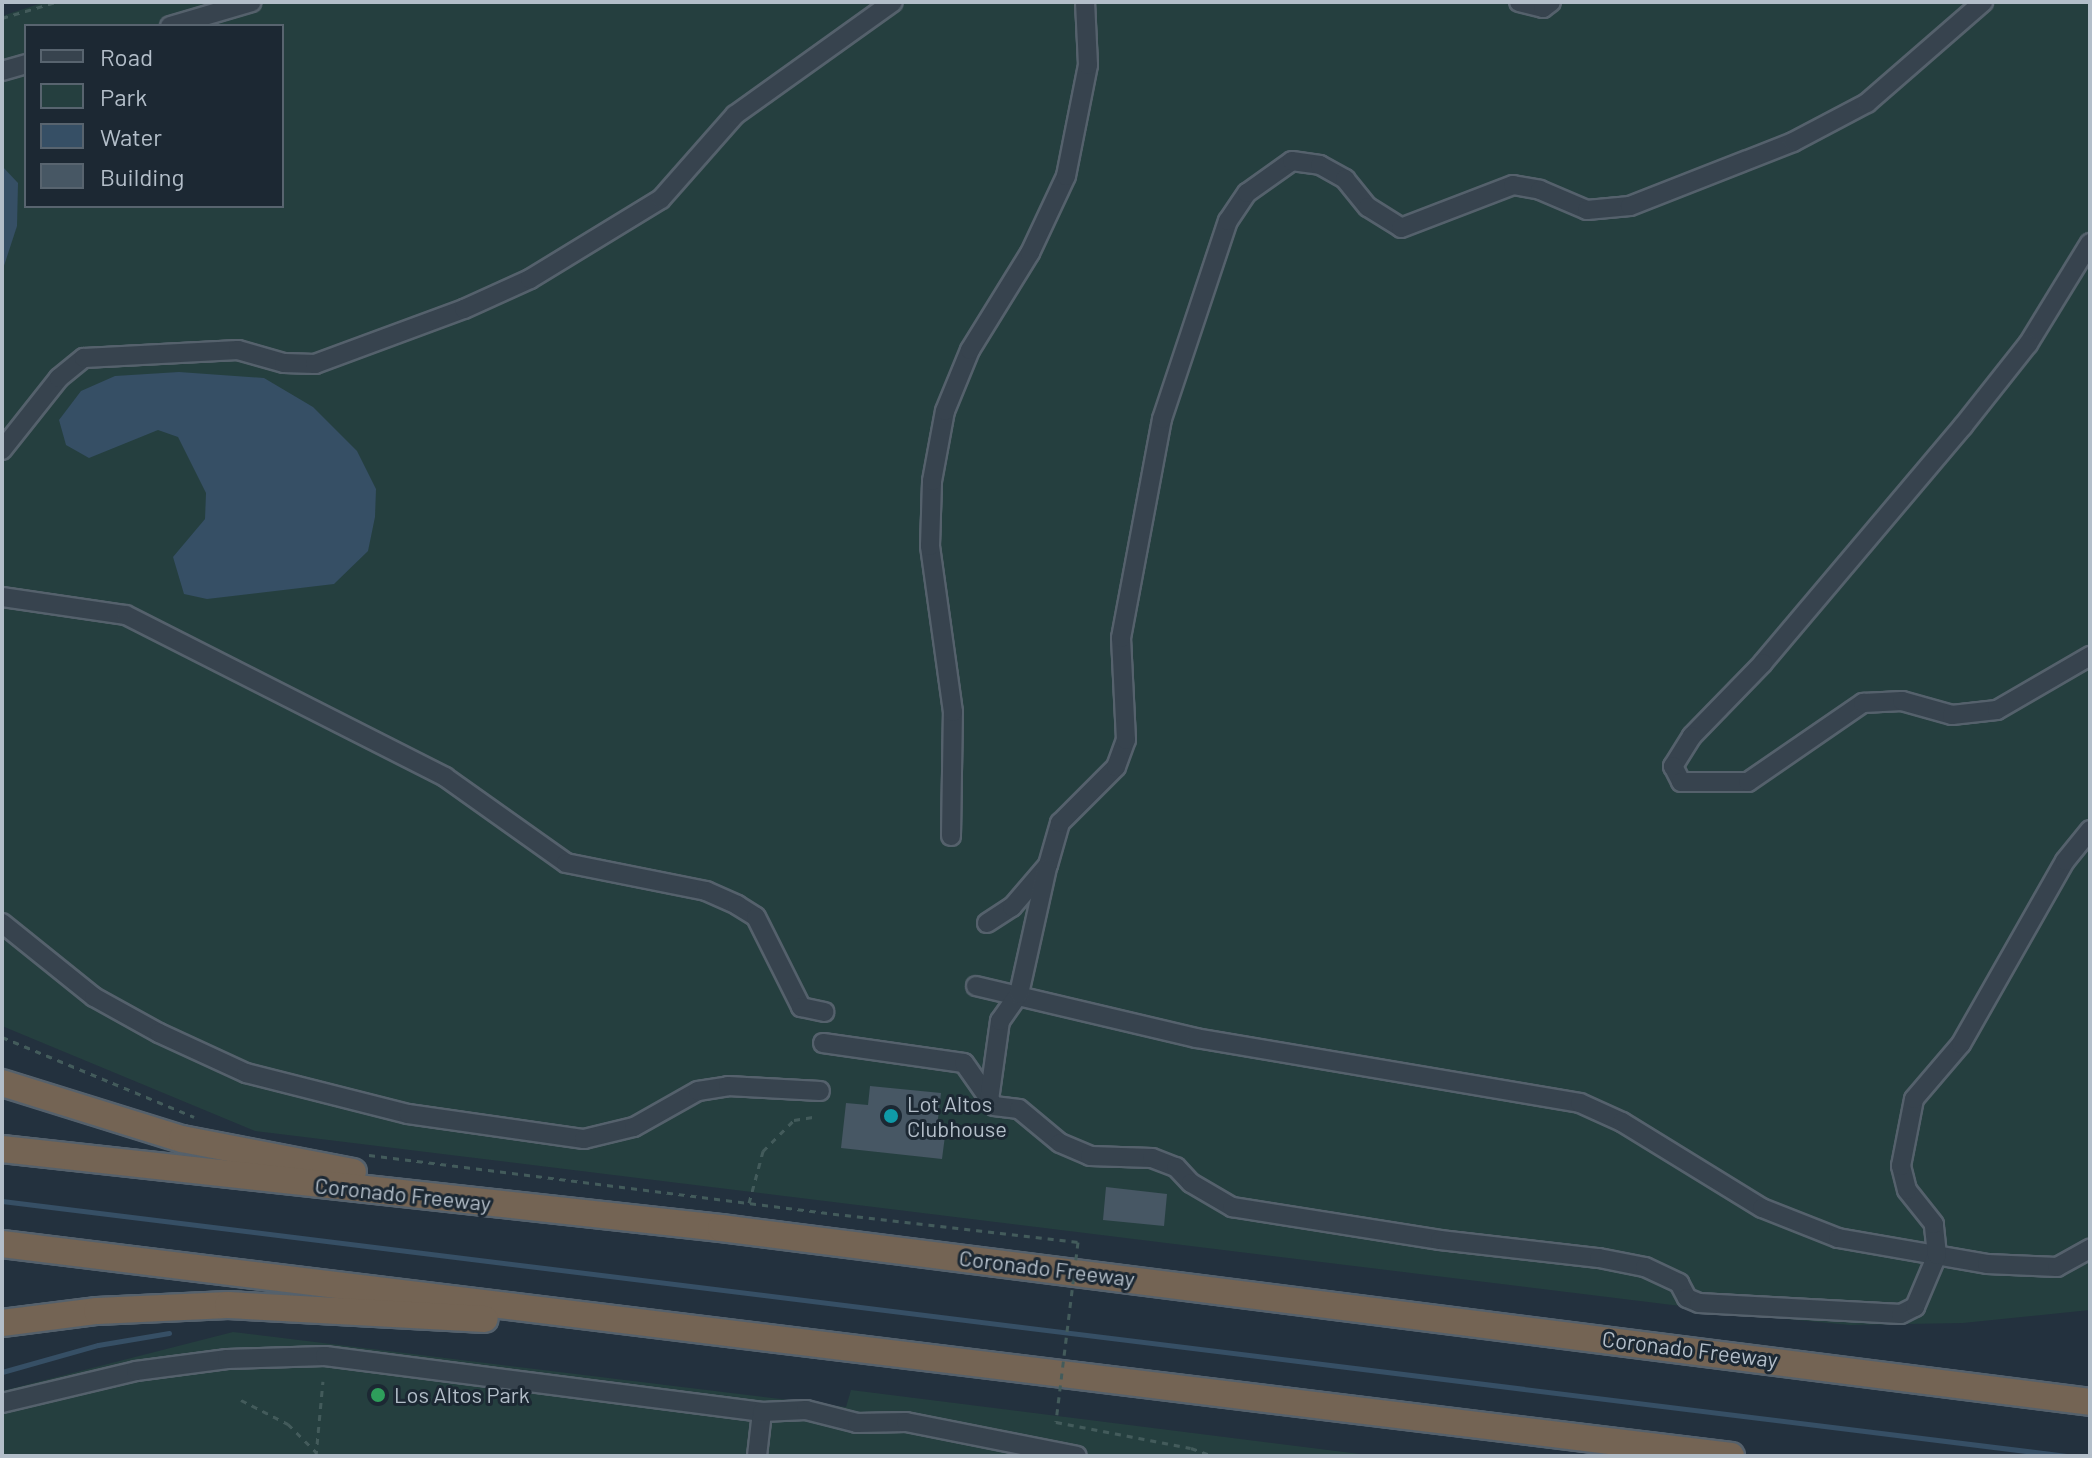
<!DOCTYPE html>
<html>
<head>
<meta charset="utf-8">
<style>
	body { margin:0 }
	#map { position:relative; width:2092px; height:1458px; overflow:hidden; background:#23313e; font-family:Barlow,sans-serif }
	div>[style] { position:absolute }
	[style*='--x'] { left:calc(var(--x)*1px); top:calc(var(--y)*1px); width:calc(var(--w)*1px); rotate:calc(var(--a)*1deg) }
	.green>* { inset:0; background:#253f3f }
	.water>* { inset:0; background:#364f65 }
	.stream>* { height:5px; margin:-2.5px; padding:0 2.5px; transform-origin:2.5px; border-radius:2.5px; background:#364f65 }
	.building>* { inset:0; background:#475764 }
	.path>* { height:3px; margin-top:-1.5px; transform-origin:0; background:repeating-linear-gradient(90deg,#435b5b 0 6px,transparent 0 12px) }
	.roads { filter:drop-shadow(2px 0 #55616c) drop-shadow(-2px 0 #55616c) drop-shadow(0 2px #55616c) drop-shadow(0 -2px #55616c) }
	.minor>* { height:18px; margin:-9px; padding:0 9px; transform-origin:9px; border-radius:9px; background:#37434e }
	.highway>* { height:26px; margin:-13px; padding:0 13px; transform-origin:13px; border-radius:13px; background:#746454 }
	.path-bridge>* { height:3px; margin-top:-1.5px; transform-origin:0; background:repeating-linear-gradient(90deg,#435b5b 0 6px,transparent 0 12px) }
	.dots>* { width:22px; height:22px; translate:-50% -50%; box-sizing:border-box; border:4px solid #1c2833; border-radius:50% }
	span { translate:-50% -50%; white-space:nowrap; text-align:center; line-height:1.15; -webkit-text-stroke:6px #1c2833; paint-order:stroke }
	.poi-label { font-size:22px; color:#b3bec9 }
	.left { translate:0 -50%; text-align:left }
	.street-label { font-size:22px; color:#b3bec9 }
	.frame { position:absolute; inset:0; border:4px solid #b3bec9; pointer-events:none }
	.legend { position:absolute; left:24px; top:24px; width:260px; height:184px; box-sizing:border-box; background:#1c2833; border:2px solid #58646f; margin:0; padding:10px 14px; list-style:none; font-size:24px; color:#b3bec9 }
	.legend li { display:flex; align-items:center; gap:16px; height:40px }
	.legend b { width:40px; border:2px solid #58646f }
</style>
</head>
<body>
<div id="map">
	<div class="green">
		<i style="clip-path:polygon(evenodd,45px 2px,2090px 2px,2090px 1310px,1963px 1323px,1850px 1325px,1786px 1319px,255px 1131px,2px 1026px,2px 16px,45px 2px,26px 26px,282px 26px,282px 206px,26px 206px,26px 26px)"></i>
		<i style="clip-path:polygon(233px 1332px,846px 1407px,851px 1390px,1376px 1456px,2px 1456px,2px 1391px)"></i>
	</div>
	<div class="water">
		<i style="clip-path:polygon(2px 166px,18px 183px,17px 226px,2px 272px)"></i>
		<i style="clip-path:polygon(179px 372px,264px 378px,313px 407px,357px 451px,376px 489px,375px 517px,368px 551px,334px 584px,207px 599px,184px 594px,173px 557px,205px 519px,206px 493px,178px 437px,158px 430px,89px 458px,66px 445px,59px 420px,81px 391px,115px 376px)"></i>
	</div>
	<div class="stream">
		<i style="--x:2;--y:1201;--w:2080;--a:7.04"></i>
		<i style="--x:2;--y:1372;--w:100;--a:-15.7"></i>
		<i style="--x:98;--y:1345;--w:72;--a:-9.6"></i>
	</div>
	<div class="building">
		<i style="clip-path:polygon(870px 1086px,941px 1093px,937px 1127px,946px 1128px,942px 1159px,841px 1148px,846px 1103px,868px 1105px)"></i>
		<i style="clip-path:polygon(1106px 1187px,1167px 1194px,1164px 1226px,1103px 1220px)"></i>
	</div>
	<div class="path">
		<i style="--x:2;--y:18;--w:56;--a:-16.5"></i>
		<i style="--x:2;--y:1037;--w:208;--a:22.6"></i>
		<i style="--x:369;--y:1155;--w:480;--a:7.2"></i>
		<i style="--x:749;--y:1203;--w:54;--a:-74.9"></i>
		<i style="--x:763;--y:1151;--w:44;--a:-45"></i>
		<i style="--x:794;--y:1120;--w:24;--a:-9"></i>
		<i style="--x:241;--y:1400;--w:53;--a:27.1"></i>
		<i style="--x:288;--y:1424;--w:40;--a:45"></i>
		<i style="--x:1191;--y:1448;--w:23;--a:20"></i>
		<i style="--x:316;--y:1456;--w:75;--a:-84.7"></i>
	</div>
	<div class="roads">
		<div class="minor">
			<i style="--x:1519;--y:2;--w:25;--a:14"></i>
			<i style="--x:1543;--y:8;--w:10;--a:-37"></i>
			<i style="--x:170;--y:26;--w:85;--a:-16.3"></i>
			<i style="--x:2;--y:71;--w:25;--a:-16"></i>
			<i style="--x:2090;--y:243;--w:119;--a:121.5"></i>
			<i style="--x:2028;--y:344;--w:105;--a:128.4"></i>
			<i style="--x:1963;--y:426;--w:310;--a:130.2"></i>
			<i style="--x:1763;--y:663;--w:102;--a:134.2"></i>
			<i style="--x:1692;--y:736;--w:36;--a:122"></i>
			<i style="--x:1673;--y:766;--w:18;--a:63"></i>
			<i style="--x:1681;--y:782;--w:67;--a:0"></i>
			<i style="--x:1748;--y:782;--w:140;--a:-34.5"></i>
			<i style="--x:1863;--y:703;--w:39;--a:-3"></i>
			<i style="--x:1902;--y:701;--w:52;--a:15.6"></i>
			<i style="--x:1952;--y:715;--w:45;--a:-6.3"></i>
			<i style="--x:1997;--y:710;--w:108;--a:-30.1"></i>
			<i style="--x:2;--y:450;--w:92;--a:-51.6"></i>
			<i style="--x:59;--y:378;--w:32;--a:-39"></i>
			<i style="--x:84;--y:358;--w:154;--a:-3"></i>
			<i style="--x:238;--y:350;--w:48;--a:15.8"></i>
			<i style="--x:284;--y:363;--w:31;--a:2"></i>
			<i style="--x:315;--y:364;--w:159;--a:-20.3"></i>
			<i style="--x:464;--y:309;--w:72;--a:-24.4"></i>
			<i style="--x:530;--y:279;--w:153;--a:-31.4"></i>
			<i style="--x:661;--y:199;--w:112;--a:-48.6"></i>
			<i style="--x:735;--y:115;--w:194;--a:-35.6"></i>
			<i style="--x:2;--y:597;--w:125;--a:8.3"></i>
			<i style="--x:126;--y:615;--w:358;--a:26.9"></i>
			<i style="--x:445;--y:777;--w:148;--a:35.4"></i>
			<i style="--x:566;--y:863;--w:143;--a:11.3"></i>
			<i style="--x:706;--y:891;--w:34;--a:24"></i>
			<i style="--x:737;--y:905;--w:22;--a:32"></i>
			<i style="--x:756;--y:917;--w:101;--a:63.4"></i>
			<i style="--x:801;--y:1007;--w:24;--a:12"></i>
			<i style="--x:951;--y:836;--w:124;--a:-89.1"></i>
			<i style="--x:953;--y:712;--w:168;--a:-97.9"></i>
			<i style="--x:930;--y:546;--w:65;--a:-88.2"></i>
			<i style="--x:932;--y:481;--w:71;--a:-79.5"></i>
			<i style="--x:945;--y:411;--w:66;--a:-67.7"></i>
			<i style="--x:970;--y:350;--w:114;--a:-58.3"></i>
			<i style="--x:1030;--y:253;--w:85;--a:-64.9"></i>
			<i style="--x:1066;--y:176;--w:113;--a:-78.8"></i>
			<i style="--x:1088;--y:65;--w:63;--a:-92.7"></i>
			<i style="--x:2;--y:923;--w:118;--a:38.8"></i>
			<i style="--x:94;--y:997;--w:74;--a:29"></i>
			<i style="--x:159;--y:1033;--w:96;--a:24.7"></i>
			<i style="--x:246;--y:1073;--w:167;--a:14.2"></i>
			<i style="--x:408;--y:1114;--w:178;--a:8.1"></i>
			<i style="--x:584;--y:1139;--w:51;--a:-13.5"></i>
			<i style="--x:634;--y:1127;--w:73;--a:-29.4"></i>
			<i style="--x:698;--y:1091;--w:30;--a:-9"></i>
			<i style="--x:728;--y:1086;--w:92;--a:3.1"></i>
			<i style="--x:987;--y:923;--w:30;--a:-33"></i>
			<i style="--x:1012;--y:907;--w:55;--a:-49.4"></i>
			<i style="--x:1048;--y:865;--w:44;--a:-74.1"></i>
			<i style="--x:1060;--y:823;--w:79;--a:-45"></i>
			<i style="--x:1116;--y:767;--w:29;--a:-70"></i>
			<i style="--x:1126;--y:740;--w:102;--a:-92.8"></i>
			<i style="--x:1121;--y:638;--w:223;--a:-79.4"></i>
			<i style="--x:1162;--y:419;--w:209;--a:-71.6"></i>
			<i style="--x:1228;--y:221;--w:34;--a:-56"></i>
			<i style="--x:1247;--y:193;--w:55;--a:-35.4"></i>
			<i style="--x:1292;--y:161;--w:28;--a:8"></i>
			<i style="--x:1320;--y:165;--w:29;--a:29"></i>
			<i style="--x:1345;--y:179;--w:36;--a:51"></i>
			<i style="--x:1368;--y:207;--w:39;--a:32"></i>
			<i style="--x:1401;--y:228;--w:120;--a:-21"></i>
			<i style="--x:1513;--y:185;--w:27;--a:10"></i>
			<i style="--x:1540;--y:190;--w:51;--a:23.1"></i>
			<i style="--x:1587;--y:210;--w:43;--a:-5.3"></i>
			<i style="--x:1630;--y:206;--w:175;--a:-21.4"></i>
			<i style="--x:1793;--y:142;--w:84;--a:-27.8"></i>
			<i style="--x:1867;--y:103;--w:154;--a:-41"></i>
			<i style="--x:976;--y:986;--w:226;--a:13.3"></i>
			<i style="--x:1196;--y:1038;--w:389;--a:9.6"></i>
			<i style="--x:1580;--y:1103;--w:46;--a:24.3"></i>
			<i style="--x:1622;--y:1122;--w:164;--a:31.6"></i>
			<i style="--x:1762;--y:1208;--w:82;--a:21.5"></i>
			<i style="--x:1838;--y:1238;--w:151;--a:9.9"></i>
			<i style="--x:1987;--y:1264;--w:70;--a:2.5"></i>
			<i style="--x:2057;--y:1267;--w:38;--a:-29"></i>
			<i style="--x:823;--y:1043;--w:142;--a:8.1"></i>
			<i style="--x:964;--y:1063;--w:52;--a:55.1"></i>
			<i style="--x:994;--y:1106;--w:25;--a:7"></i>
			<i style="--x:1019;--y:1109;--w:53;--a:39.7"></i>
			<i style="--x:1060;--y:1143;--w:33;--a:23"></i>
			<i style="--x:1090;--y:1156;--w:62;--a:1.8"></i>
			<i style="--x:1152;--y:1158;--w:26;--a:21"></i>
			<i style="--x:1176;--y:1167;--w:22;--a:47"></i>
			<i style="--x:1191;--y:1183;--w:48;--a:30.3"></i>
			<i style="--x:1232;--y:1207;--w:211;--a:9"></i>
			<i style="--x:1440;--y:1240;--w:160;--a:6.5"></i>
			<i style="--x:1599;--y:1258;--w:47;--a:11.1"></i>
			<i style="--x:1645;--y:1267;--w:38;--a:25"></i>
			<i style="--x:1679;--y:1283;--w:17;--a:62"></i>
			<i style="--x:1687;--y:1298;--w:13;--a:23"></i>
			<i style="--x:1699;--y:1303;--w:202;--a:3.1"></i>
			<i style="--x:1901;--y:1314;--w:16;--a:-27"></i>
			<i style="--x:1915;--y:1307;--w:56;--a:-67.1"></i>
			<i style="--x:1937;--y:1255;--w:31;--a:-96"></i>
			<i style="--x:1934;--y:1224;--w:43;--a:-128.5"></i>
			<i style="--x:1907;--y:1190;--w:25;--a:-104"></i>
			<i style="--x:1901;--y:1166;--w:68;--a:-79"></i>
			<i style="--x:1914;--y:1099;--w:72;--a:-49.5"></i>
			<i style="--x:1961;--y:1044;--w:210;--a:-60.4"></i>
			<i style="--x:2065;--y:861;--w:40;--a:-51"></i>
			<i style="--x:989;--y:1100;--w:80;--a:-82.1"></i>
			<i style="--x:1000;--y:1021;--w:33;--a:-55"></i>
			<i style="--x:1019;--y:994;--w:129;--a:-77.5"></i>
			<i style="--x:2;--y:1403;--w:138;--a:-13.4"></i>
			<i style="--x:136;--y:1371;--w:92;--a:-7.5"></i>
			<i style="--x:227;--y:1359;--w:98;--a:-1.8"></i>
			<i style="--x:325;--y:1356;--w:441;--a:7.3"></i>
			<i style="--x:757;--y:1456;--w:44;--a:-83.5"></i>
			<i style="--x:762;--y:1412;--w:44;--a:-2.6"></i>
			<i style="--x:806;--y:1410;--w:53;--a:14.3"></i>
			<i style="--x:857;--y:1423;--w:49;--a:-1.2"></i>
			<i style="--x:906;--y:1422;--w:174;--a:11.2"></i>
		</div>
		<div class="highway">
			<i style="--x:2;--y:1083;--w:189;--a:17.3"></i>
			<i style="--x:182;--y:1139;--w:174;--a:10.9"></i>
			<i style="--x:2;--y:1149;--w:723;--a:6.27"></i>
			<i style="--x:721;--y:1228;--w:1380;--a:7.24"></i>
			<i style="--x:2;--y:1244;--w:1742;--a:6.99"></i>
			<i style="--x:2;--y:1323;--w:96;--a:-7.2"></i>
			<i style="--x:97;--y:1311;--w:131;--a:-2.6"></i>
			<i style="--x:228;--y:1305;--w:257;--a:3.1"></i>
		</div>
	</div>
	<div class="path-bridge">
		<i style="--x:845;--y:1215;--w:235;--a:6.6"></i>
		<i style="--x:1078;--y:1242;--w:181;--a:97"></i>
		<i style="--x:1056;--y:1422;--w:137;--a:10.9"></i>
	</div>
	<div class="dots">
		<i style="left:891px;top:1116px;background:#0f9aa8"></i>
		<i style="left:378px;top:1395px;background:#2e9e5b"></i>
	</div>
	<div class="poi-label">
		<span class="left" style="left:907px;top:1116px">Lot Altos<br>Clubhouse</span>
		<span class="left" style="left:394px;top:1395px">Los Altos Park</span>
	</div>
	<div class="street-label">
		<span style="left:403px;top:1194px;rotate:6deg">Coronado Freeway</span>
		<span style="left:1047px;top:1268px;rotate:7deg">Coronado Freeway</span>
		<span style="left:1690px;top:1349px;rotate:7deg">Coronado Freeway</span>
	</div>
	<div class="frame"></div>
	<ul class="legend">
	<li><b style="height:10px;background:#37434e"></b>Road</li>
	<li><b style="height:22px;background:#253f3f"></b>Park</li>
	<li><b style="height:22px;background:#364f65"></b>Water</li>
	<li><b style="height:22px;background:#475764"></b>Building</li>
	</ul>
</div>
</body>
</html>
